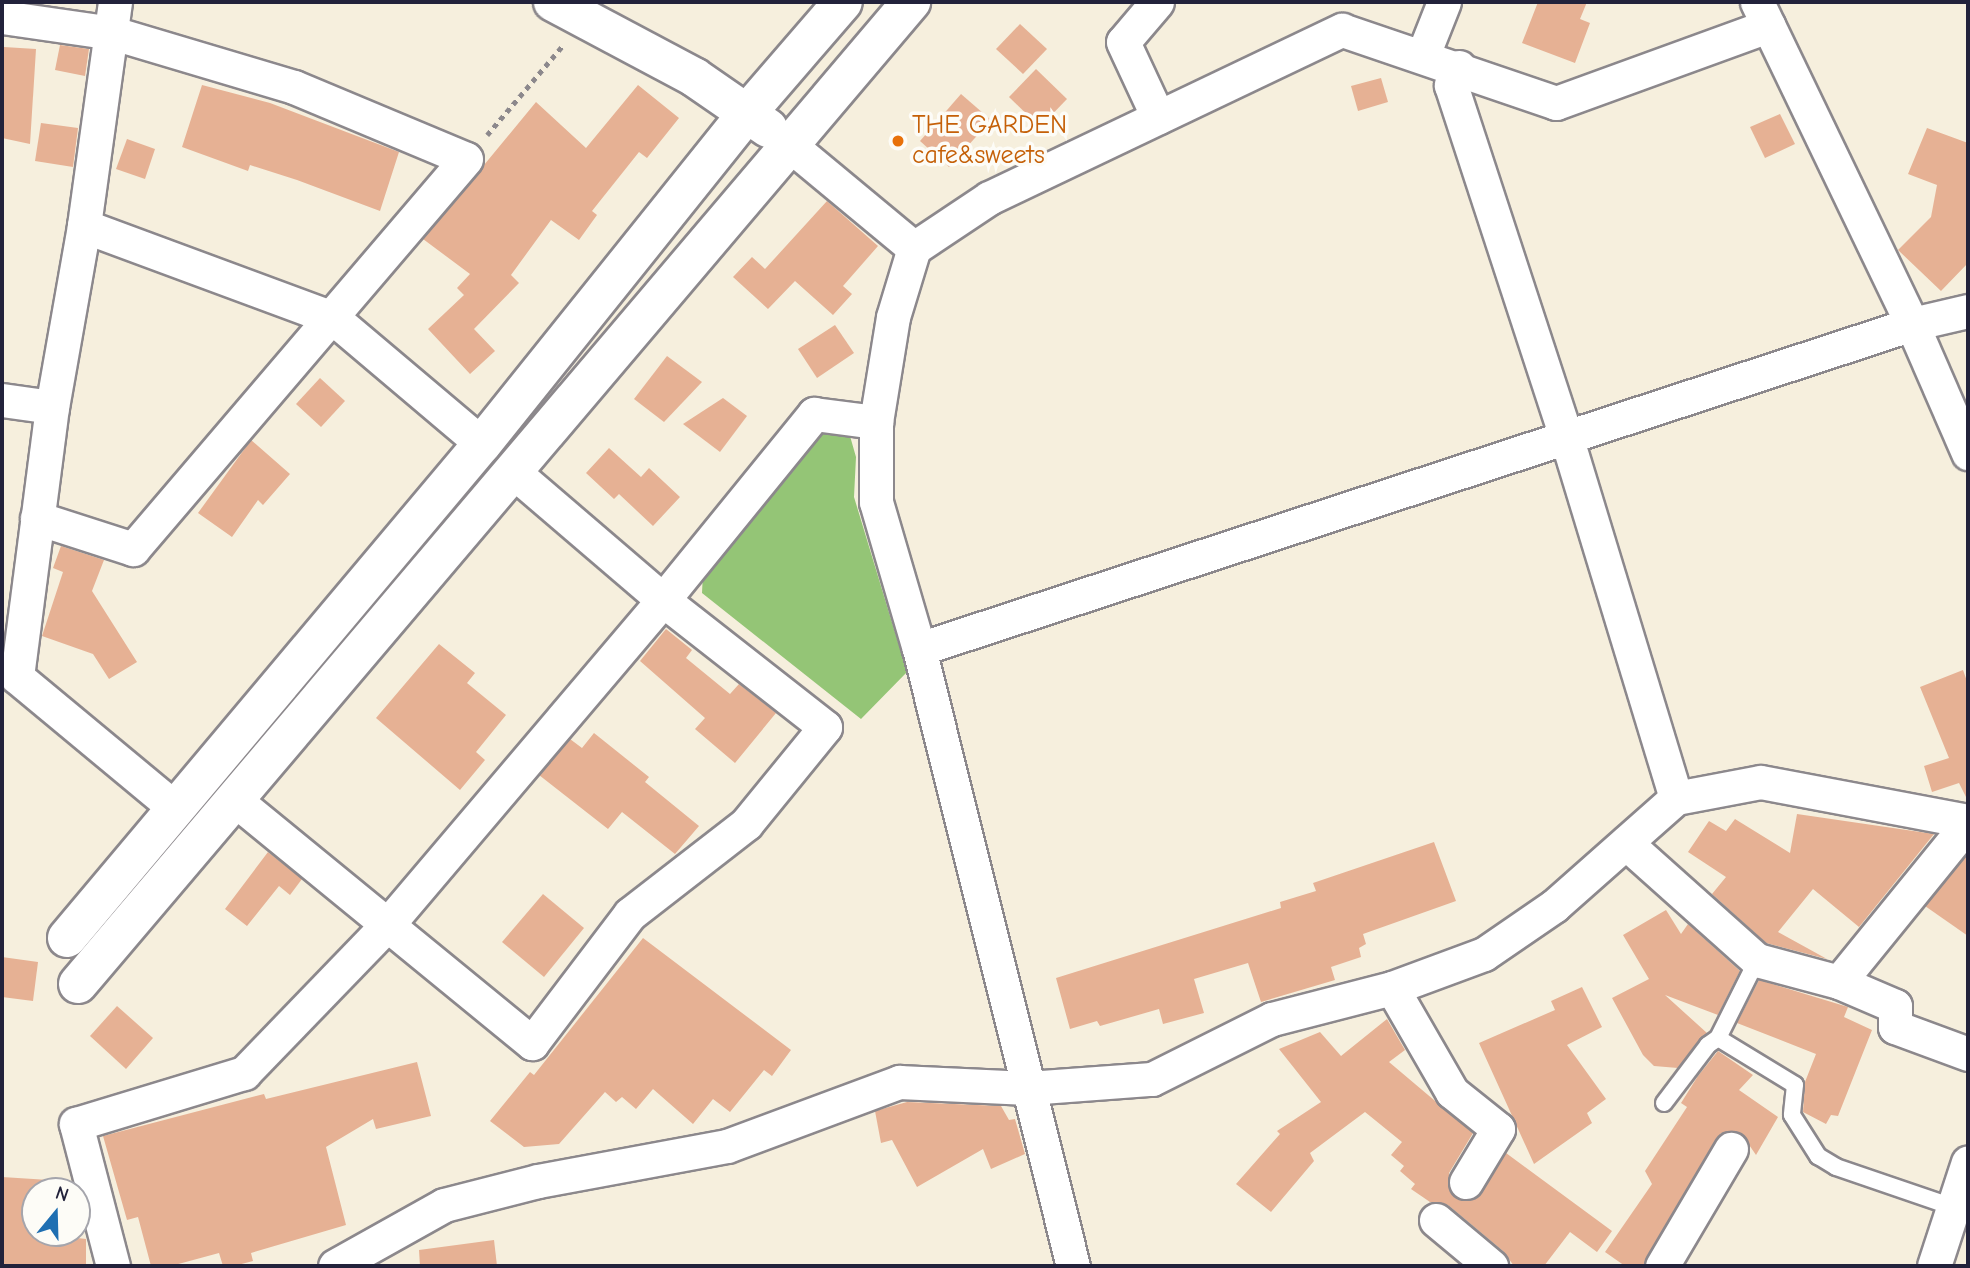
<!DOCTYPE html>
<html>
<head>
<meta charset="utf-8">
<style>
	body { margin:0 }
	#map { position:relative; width:1970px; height:1268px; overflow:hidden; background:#f6efdd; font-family:"Comic Neue",sans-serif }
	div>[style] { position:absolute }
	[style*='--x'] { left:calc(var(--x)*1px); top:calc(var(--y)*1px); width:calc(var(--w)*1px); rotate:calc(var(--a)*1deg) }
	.green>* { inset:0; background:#94c576 }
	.building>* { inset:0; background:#e6b194 }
	.path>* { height:4.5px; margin-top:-2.25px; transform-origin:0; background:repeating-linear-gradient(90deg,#8c888c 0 5px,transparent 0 10px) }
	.roads { filter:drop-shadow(2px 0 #8c888c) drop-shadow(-2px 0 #8c888c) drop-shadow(0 2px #8c888c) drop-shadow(0 -2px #8c888c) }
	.lane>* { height:16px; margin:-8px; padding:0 8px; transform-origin:8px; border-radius:8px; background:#fff }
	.street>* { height:33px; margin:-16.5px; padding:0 16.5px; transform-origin:16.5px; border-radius:16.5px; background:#fff }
	.secondary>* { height:38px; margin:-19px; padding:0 19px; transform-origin:19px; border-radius:19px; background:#fff }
	.dots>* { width:19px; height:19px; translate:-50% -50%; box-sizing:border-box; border:4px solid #fdfcf7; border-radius:50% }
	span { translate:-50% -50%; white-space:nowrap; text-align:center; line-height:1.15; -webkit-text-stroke:7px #fdfcf7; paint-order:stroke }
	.food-label { font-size:26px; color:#c56008 }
	.left { translate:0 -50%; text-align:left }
	.frame { position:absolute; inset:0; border:4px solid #22223b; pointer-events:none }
	.north { position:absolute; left:21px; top:1177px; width:70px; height:70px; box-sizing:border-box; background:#fdfcf7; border:2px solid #a5a5ac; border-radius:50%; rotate:19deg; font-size:19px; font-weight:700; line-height:28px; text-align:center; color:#22223b }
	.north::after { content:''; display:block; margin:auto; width:24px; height:32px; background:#1f6fb2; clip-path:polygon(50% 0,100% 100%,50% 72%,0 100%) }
</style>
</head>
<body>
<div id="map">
	<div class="green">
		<i style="clip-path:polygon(831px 429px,850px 436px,856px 457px,854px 497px,907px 672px,861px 719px,702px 593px,703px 572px,812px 440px)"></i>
	</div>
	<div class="building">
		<i style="clip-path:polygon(1538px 2px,1587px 2px,1580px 19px,1590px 23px,1575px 63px,1522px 43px)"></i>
		<i style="clip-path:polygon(1020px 24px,1047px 49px,1023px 74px,996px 49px)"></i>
		<i style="clip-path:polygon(60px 45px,89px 49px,85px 76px,55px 70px)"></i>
		<i style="clip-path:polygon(4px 47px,36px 49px,30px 144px,2px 138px)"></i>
		<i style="clip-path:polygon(1036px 69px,1067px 99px,1040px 127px,1009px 97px)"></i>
		<i style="clip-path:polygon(1381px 78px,1388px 102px,1358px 111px,1351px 86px)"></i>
		<i style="clip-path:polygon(202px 85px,270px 103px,399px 152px,380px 211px,297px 180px,250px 165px,248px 171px,182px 147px)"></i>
		<i style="clip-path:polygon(638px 85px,679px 118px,647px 158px,639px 152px,592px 211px,597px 215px,579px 240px,551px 220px,511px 275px,519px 283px,474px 329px,495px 351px,470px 374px,428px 329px,464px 295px,457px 288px,470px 274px,423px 239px,536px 102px,586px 148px)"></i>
		<i style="clip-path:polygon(961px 94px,991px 120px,949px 167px,920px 141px)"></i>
		<i style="clip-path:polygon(1780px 114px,1795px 144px,1765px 158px,1750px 127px)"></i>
		<i style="clip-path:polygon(41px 123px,78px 128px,73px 167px,35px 161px)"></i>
		<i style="clip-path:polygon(1927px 128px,1968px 143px,1968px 263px,1941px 291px,1898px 250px,1931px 217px,1937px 185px,1908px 174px)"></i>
		<i style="clip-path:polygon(127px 139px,155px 149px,145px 179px,116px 169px)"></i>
		<i style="clip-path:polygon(827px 201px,878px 246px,843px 286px,852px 294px,833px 315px,795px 281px,768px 309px,733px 277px,752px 257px,765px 269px)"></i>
		<i style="clip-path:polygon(835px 325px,854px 353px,817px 378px,798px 349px)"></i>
		<i style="clip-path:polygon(667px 356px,702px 382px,664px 422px,634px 399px)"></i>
		<i style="clip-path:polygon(320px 378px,345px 401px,321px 427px,296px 404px)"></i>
		<i style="clip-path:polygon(723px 398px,747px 416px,720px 452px,683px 424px)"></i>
		<i style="clip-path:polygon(251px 440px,290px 474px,263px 505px,258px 500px,232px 537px,198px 513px)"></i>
		<i style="clip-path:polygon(609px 448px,641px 477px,649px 468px,680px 497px,653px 526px,619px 494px,614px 499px,586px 473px)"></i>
		<i style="clip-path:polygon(61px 546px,104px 560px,92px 591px,137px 662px,109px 679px,93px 654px,42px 636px,63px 572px,53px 568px)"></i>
		<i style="clip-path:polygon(666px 629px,692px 650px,686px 658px,730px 694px,739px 684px,776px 713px,735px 763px,695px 729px,705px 718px,640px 661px)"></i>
		<i style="clip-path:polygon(439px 644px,475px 673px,467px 683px,506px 715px,476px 752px,485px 760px,460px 790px,376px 718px)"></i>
		<i style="clip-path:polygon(1963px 670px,1968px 684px,1968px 801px,1959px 783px,1932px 792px,1924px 766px,1949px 758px,1920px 687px)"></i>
		<i style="clip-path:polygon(594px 733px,649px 777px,645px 782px,699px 826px,675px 854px,622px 812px,608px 829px,539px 775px,570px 739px,582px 748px)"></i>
		<i style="clip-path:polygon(1797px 814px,1934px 834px,1859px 927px,1813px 889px,1778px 932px,1827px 959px,1766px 943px,1712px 894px,1726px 877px,1688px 852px,1709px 821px,1726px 831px,1735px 819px,1790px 853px)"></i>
		<i style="clip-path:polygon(1434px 842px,1456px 901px,1363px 934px,1366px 944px,1359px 948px,1361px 957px,1331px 967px,1335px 980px,1261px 1002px,1248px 963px,1194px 979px,1204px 1013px,1163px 1024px,1159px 1009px,1100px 1026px,1097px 1021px,1070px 1029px,1056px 978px,1281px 908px,1280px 902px,1316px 891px,1313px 883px)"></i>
		<i style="clip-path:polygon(268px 852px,302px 879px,290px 895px,279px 886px,247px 926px,225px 909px)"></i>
		<i style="clip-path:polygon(1968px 853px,1968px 936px,1925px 906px)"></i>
		<i style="clip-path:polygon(543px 894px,584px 928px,544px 977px,502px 942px)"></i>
		<i style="clip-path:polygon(1666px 910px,1681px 934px,1688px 924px,1740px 971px,1718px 1015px,1665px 995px,1707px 1033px,1678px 1068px,1654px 1066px,1643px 1055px,1612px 998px,1649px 979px,1623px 935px)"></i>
		<i style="clip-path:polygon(643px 938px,791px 1050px,772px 1076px,764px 1070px,730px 1112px,713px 1099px,693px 1124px,653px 1089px,636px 1109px,622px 1097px,616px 1102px,605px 1092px,559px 1144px,524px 1147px,490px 1121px,530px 1072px,534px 1075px)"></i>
		<i style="clip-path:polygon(2px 957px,38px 962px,33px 1001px,2px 997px)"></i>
		<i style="clip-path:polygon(1759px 980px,1848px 1007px,1844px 1017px,1872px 1030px,1838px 1116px,1831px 1115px,1826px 1124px,1803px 1112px,1805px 1082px,1816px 1054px,1737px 1023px)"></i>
		<i style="clip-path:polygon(1582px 987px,1602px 1027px,1567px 1045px,1606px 1099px,1587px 1113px,1592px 1123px,1534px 1164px,1479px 1043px,1555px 1010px,1551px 1001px)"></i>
		<i style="clip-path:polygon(117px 1006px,153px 1038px,126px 1069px,90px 1036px)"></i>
		<i style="clip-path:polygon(1387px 1019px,1405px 1050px,1389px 1062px,1473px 1133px,1449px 1173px,1450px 1192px,1465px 1201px,1476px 1198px,1506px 1153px,1612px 1231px,1597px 1252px,1570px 1232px,1544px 1266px,1514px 1266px,1503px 1251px,1448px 1205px,1430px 1202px,1411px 1189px,1415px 1184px,1400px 1171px,1404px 1166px,1391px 1155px,1402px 1142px,1365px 1112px,1310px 1153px,1314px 1161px,1271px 1212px,1236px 1184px,1280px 1134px,1277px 1131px,1321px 1102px,1279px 1049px,1320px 1032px,1341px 1056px)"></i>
		<i style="clip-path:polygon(1718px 1051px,1753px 1075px,1739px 1090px,1778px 1117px,1756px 1155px,1741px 1133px,1721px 1133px,1643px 1266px,1625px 1266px,1605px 1252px,1652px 1184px,1645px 1171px,1687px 1107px,1681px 1103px,1698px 1076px)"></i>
		<i style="clip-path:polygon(417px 1062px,431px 1116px,376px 1129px,373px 1119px,326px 1147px,346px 1225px,251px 1253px,253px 1261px,234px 1266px,223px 1266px,219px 1253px,171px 1266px,151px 1266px,138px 1217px,127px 1220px,103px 1136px,264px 1094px,266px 1099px)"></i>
		<i style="clip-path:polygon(907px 1102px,1001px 1106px,1009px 1120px,1015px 1119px,1025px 1154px,991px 1169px,983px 1149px,917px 1187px,892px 1140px,881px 1143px,875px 1111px)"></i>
		<i style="clip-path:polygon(2px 1177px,49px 1180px,53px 1191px,35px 1191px,35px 1233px,86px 1239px,86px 1266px,2px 1266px)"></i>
		<i style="clip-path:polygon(494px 1240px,497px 1266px,420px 1266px,419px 1250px)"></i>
	</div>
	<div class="path">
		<i style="--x:487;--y:135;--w:118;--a:-49.8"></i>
	</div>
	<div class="roads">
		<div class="lane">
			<i style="--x:1718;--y:1038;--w:90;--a:31.4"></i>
			<i style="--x:1795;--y:1085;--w:30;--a:96"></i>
			<i style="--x:1792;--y:1115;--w:49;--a:57.6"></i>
			<i style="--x:1818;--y:1156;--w:21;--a:31"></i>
			<i style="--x:1836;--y:1167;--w:124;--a:18.9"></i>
			<i style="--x:1664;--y:1103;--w:73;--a:-52.8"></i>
			<i style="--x:1708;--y:1045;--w:12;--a:-35"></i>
			<i style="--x:1718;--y:1038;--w:87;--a:-63.4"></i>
		</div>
		<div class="street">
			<i style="--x:115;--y:2;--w:226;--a:97.9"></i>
			<i style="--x:84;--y:226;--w:184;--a:100"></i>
			<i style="--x:52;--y:407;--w:272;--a:97.4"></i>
			<i style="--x:17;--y:677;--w:205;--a:39.7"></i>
			<i style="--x:1157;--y:2;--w:52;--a:130.4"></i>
			<i style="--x:1123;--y:42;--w:83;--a:65"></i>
			<i style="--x:1757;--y:2;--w:357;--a:64.3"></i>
			<i style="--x:1912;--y:324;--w:141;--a:66.5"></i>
			<i style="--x:2;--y:17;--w:112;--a:8.2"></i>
			<i style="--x:113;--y:33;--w:189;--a:16.6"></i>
			<i style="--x:294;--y:87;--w:186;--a:22.7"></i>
			<i style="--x:466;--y:159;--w:513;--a:130.49"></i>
			<i style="--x:133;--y:549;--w:101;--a:-162.1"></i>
			<i style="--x:1423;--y:55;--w:57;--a:-68.4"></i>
			<i style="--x:1459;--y:67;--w:20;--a:114"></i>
			<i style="--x:1451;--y:85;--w:369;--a:71.9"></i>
			<i style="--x:1566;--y:436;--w:378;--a:73.1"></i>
			<i style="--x:791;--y:146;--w:160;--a:39.7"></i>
			<i style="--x:84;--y:226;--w:265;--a:20.3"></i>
			<i style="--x:333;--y:318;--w:195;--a:40.2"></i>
			<i style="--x:2;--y:400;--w:50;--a:8"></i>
			<i style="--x:919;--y:649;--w:1045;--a:-18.12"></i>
			<i style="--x:1912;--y:324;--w:57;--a:-13.1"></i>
			<i style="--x:235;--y:800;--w:384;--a:39.3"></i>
			<i style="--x:532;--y:1043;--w:162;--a:-52.8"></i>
			<i style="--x:630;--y:914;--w:147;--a:-37.8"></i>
			<i style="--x:746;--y:824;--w:125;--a:-50.8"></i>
			<i style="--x:825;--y:727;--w:206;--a:-141.9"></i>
			<i style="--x:663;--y:600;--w:195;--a:-139.4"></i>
			<i style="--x:1626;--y:843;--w:176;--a:41.8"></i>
			<i style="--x:1757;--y:960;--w:85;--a:15"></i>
			<i style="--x:1839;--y:982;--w:61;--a:23.2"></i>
			<i style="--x:1895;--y:1006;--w:21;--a:90"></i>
			<i style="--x:1895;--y:1027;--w:78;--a:20.3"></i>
			<i style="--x:1839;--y:982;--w:205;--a:-50.9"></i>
			<i style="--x:1392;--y:988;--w:120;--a:60"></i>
			<i style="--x:1452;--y:1092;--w:59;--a:38.8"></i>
			<i style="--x:1498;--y:1129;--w:62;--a:121.1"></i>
			<i style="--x:1436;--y:1220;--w:72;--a:39.9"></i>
			<i style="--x:113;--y:1266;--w:147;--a:-104.6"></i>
			<i style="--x:76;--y:1124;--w:176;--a:-16.9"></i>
			<i style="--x:244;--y:1073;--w:209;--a:-46"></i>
			<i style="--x:389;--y:923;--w:424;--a:-49.7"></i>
			<i style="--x:663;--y:600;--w:240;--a:-50.9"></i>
			<i style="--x:814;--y:414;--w:63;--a:7.4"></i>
			<i style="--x:335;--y:1266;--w:125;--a:-29.2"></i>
			<i style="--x:444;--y:1205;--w:97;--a:-14.3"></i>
			<i style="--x:538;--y:1181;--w:192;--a:-10.5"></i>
			<i style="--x:727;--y:1146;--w:184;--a:-20.4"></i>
			<i style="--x:899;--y:1082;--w:129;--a:2.7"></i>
			<i style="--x:1028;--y:1088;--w:124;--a:-4.2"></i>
			<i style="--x:1152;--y:1079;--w:134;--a:-26.6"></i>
			<i style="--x:1272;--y:1019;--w:124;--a:-14.5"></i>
			<i style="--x:1392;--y:988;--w:98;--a:-20.3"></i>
			<i style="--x:1484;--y:954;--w:85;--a:-34.4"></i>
			<i style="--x:1554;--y:906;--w:163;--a:-41.5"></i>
			<i style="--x:1676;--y:798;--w:86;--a:-10.7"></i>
			<i style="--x:1761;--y:782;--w:211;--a:10.7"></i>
			<i style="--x:1073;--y:1266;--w:636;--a:-104.01"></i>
			<i style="--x:919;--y:649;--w:153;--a:-106.3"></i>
			<i style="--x:876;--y:502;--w:80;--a:-90"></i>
			<i style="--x:876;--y:422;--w:106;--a:-80.8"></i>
			<i style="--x:893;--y:317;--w:72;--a:-73.1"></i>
			<i style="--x:914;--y:248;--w:90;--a:-33.7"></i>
			<i style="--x:989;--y:198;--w:391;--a:-25.5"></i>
			<i style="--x:1342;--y:30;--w:226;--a:18.8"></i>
			<i style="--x:1556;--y:103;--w:226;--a:-20"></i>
			<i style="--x:1662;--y:1266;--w:136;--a:-59.5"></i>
			<i style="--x:1934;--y:1266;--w:109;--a:-71.9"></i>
		</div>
		<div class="secondary">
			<i style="--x:553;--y:2;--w:160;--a:28"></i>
			<i style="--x:694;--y:77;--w:90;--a:34.6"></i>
			<i style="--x:67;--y:938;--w:645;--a:-49.97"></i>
			<i style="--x:482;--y:444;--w:425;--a:-51.3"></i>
			<i style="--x:748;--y:112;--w:145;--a:-49.2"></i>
			<i style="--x:78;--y:984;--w:1288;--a:-49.69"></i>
		</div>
	</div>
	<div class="dots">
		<i style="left:898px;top:141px;background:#e8710a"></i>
	</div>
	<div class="food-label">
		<span class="left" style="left:912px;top:141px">THE GARDEN<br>cafe&amp;sweets</span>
	</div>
	<div class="frame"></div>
	<div class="north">N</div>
</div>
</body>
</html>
